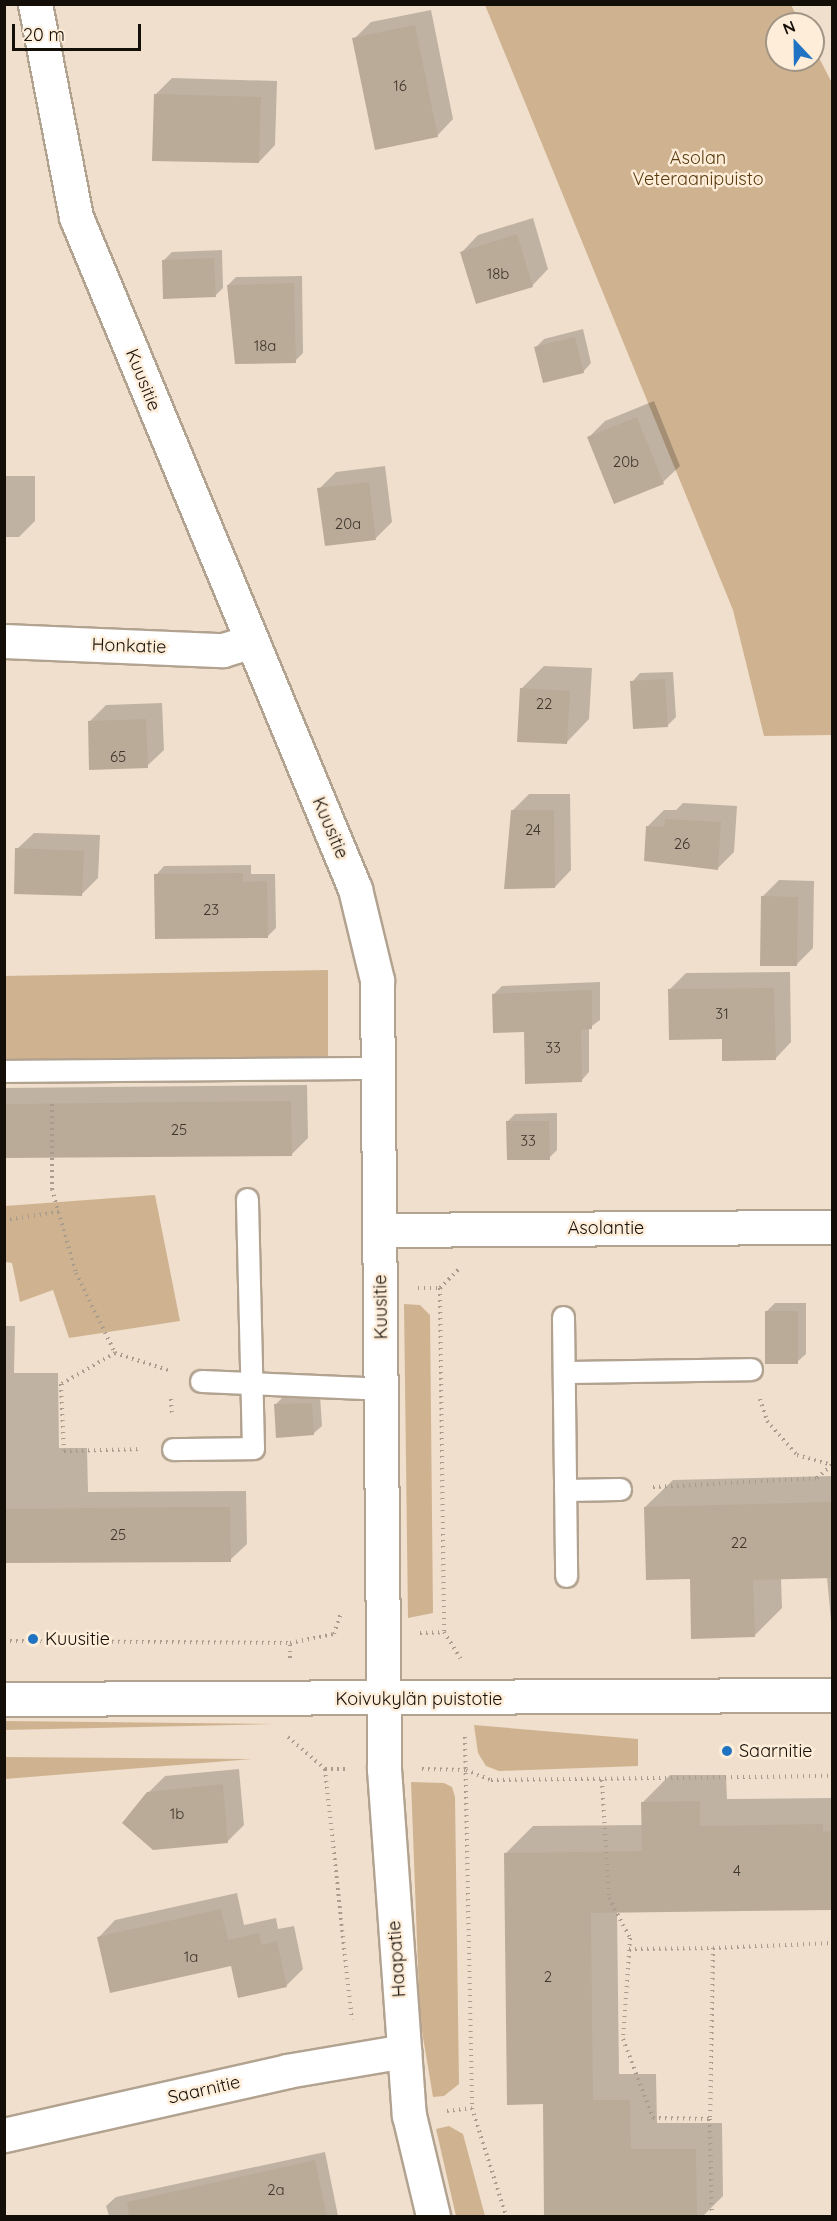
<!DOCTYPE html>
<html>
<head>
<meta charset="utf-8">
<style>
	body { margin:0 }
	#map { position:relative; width:837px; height:2221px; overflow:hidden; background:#f0dfcc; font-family:Quicksand,sans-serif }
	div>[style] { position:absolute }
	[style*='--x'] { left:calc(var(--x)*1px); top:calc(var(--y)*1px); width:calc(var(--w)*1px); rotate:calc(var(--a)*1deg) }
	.green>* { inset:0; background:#cfb391 }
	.shadow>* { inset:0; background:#0003 }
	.building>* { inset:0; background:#baab98 }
	.path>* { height:4px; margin-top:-2px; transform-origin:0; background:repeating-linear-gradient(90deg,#a99c8d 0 1.5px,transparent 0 6px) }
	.roads { filter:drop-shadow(2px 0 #b2a290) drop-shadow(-2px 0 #b2a290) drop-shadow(0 2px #b2a290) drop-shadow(0 -2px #b2a290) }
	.lane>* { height:21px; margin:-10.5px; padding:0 10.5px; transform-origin:10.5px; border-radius:10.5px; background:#fff }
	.street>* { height:33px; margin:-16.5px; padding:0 16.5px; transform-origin:16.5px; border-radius:16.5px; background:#fff }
	.secondary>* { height:33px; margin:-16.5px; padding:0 16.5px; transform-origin:16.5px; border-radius:16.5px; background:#fff }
	.dots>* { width:16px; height:16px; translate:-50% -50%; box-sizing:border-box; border:3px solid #fdedd9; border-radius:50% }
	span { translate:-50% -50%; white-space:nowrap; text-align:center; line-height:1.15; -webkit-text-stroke:5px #fdedd9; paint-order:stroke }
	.number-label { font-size:15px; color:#3e352c }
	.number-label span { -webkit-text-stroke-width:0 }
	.park-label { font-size:18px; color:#593a0e }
	.street-label { font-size:18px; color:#140e08 }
	.poi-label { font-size:18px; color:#140e08 }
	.left { translate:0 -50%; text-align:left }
	.frame { position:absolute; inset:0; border:6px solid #140e08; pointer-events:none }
	.north { position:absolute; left:765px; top:12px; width:60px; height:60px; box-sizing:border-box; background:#fdedd9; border:2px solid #a09485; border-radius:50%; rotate:338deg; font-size:16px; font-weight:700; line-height:24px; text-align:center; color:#140e08 }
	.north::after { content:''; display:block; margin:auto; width:21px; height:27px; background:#2073c2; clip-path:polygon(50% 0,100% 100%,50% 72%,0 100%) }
	.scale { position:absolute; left:12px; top:24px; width:129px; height:27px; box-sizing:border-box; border:3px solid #140e08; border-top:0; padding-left:8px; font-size:18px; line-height:21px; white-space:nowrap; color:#140e08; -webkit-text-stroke:4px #fdedd9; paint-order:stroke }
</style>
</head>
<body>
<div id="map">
	<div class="green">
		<i style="clip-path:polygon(485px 5px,791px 5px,801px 24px,777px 24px,777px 60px,813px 60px,813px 46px,832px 83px,832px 735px,764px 736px,733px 610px)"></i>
		<i style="clip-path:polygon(328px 970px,328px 1058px,5px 1070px,4px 976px)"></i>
		<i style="clip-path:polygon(155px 1195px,180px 1321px,69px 1338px,53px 1290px,20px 1302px,12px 1263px,5px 1262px,5px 1206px)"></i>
		<i style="clip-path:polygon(404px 1304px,420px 1305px,430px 1315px,433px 1613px,408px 1618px)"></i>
		<i style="clip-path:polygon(5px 1721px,274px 1724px,5px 1730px)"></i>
		<i style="clip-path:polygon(474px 1725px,638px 1739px,638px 1766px,499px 1771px,486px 1766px,478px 1753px)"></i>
		<i style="clip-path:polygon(5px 1757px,252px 1759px,5px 1779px)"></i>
		<i style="clip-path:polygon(411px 1782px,444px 1783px,452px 1787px,455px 1797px,459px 2084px,444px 2096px,433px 2097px,420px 2019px)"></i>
		<i style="clip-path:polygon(449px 2126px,463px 2134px,485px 2216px,456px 2216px,436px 2129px)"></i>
	</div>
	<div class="shadow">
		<i style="clip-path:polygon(431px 10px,453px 119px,437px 136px,354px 39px,371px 22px)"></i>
		<i style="clip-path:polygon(172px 78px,277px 81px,275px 145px,259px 162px,155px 95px)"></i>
		<i style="clip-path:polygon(533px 218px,548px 269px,532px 286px,462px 252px,478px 235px)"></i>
		<i style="clip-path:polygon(222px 250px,223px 288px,215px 296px,163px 261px,172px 252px)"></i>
		<i style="clip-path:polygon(302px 276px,303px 353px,295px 361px,228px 285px,236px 277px)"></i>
		<i style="clip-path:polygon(583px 329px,591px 363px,583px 372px,536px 347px,544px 339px)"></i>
		<i style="clip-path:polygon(654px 401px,680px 466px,663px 482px,589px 437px,605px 421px)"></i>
		<i style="clip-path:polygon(385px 466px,392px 522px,376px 538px,319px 489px,336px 472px)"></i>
		<i style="clip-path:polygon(4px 476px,35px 476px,35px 521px,19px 537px,4px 537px)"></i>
		<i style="clip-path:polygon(544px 666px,592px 668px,589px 719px,566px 743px,521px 689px)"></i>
		<i style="clip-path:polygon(673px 672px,676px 717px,667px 726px,632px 682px,640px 673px)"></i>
		<i style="clip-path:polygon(162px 703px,164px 750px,147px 766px,89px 722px,106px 705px)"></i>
		<i style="clip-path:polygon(529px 794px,570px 794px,571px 870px,555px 887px,506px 888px,512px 811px)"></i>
		<i style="clip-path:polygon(683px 803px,737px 806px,734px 852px,717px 869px,648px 826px,664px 810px,676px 810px)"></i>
		<i style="clip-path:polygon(34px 833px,100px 835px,98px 878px,81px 895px,17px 849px)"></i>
		<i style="clip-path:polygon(251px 865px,251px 874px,275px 874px,276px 928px,268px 936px,156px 875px,164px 866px)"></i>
		<i style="clip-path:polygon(779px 880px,814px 881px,813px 948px,796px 965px,762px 897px)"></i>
		<i style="clip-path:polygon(790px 972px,791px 1042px,775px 1059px,723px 1038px,669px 990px,686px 973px)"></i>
		<i style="clip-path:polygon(600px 982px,600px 1020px,589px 1028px,589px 1072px,581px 1081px,494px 994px,502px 986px)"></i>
		<i style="clip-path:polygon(307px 1085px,308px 1138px,291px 1155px,4px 1157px,4px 1088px)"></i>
		<i style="clip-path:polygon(557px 1113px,557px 1150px,549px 1158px,507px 1122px,515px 1114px)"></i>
		<i style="clip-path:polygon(775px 1303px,806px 1303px,806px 1354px,797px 1362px,767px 1311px)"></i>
		<i style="clip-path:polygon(4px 1326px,15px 1326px,14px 1373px,58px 1373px,59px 1448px,87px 1448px,88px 1492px,246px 1491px,247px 1544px,230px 1560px,4px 1562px)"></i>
		<i style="clip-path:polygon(320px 1395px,322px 1426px,313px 1434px,275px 1405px,284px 1396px)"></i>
		<i style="clip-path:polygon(832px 1476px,832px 1632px,827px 1577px,781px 1578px,782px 1608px,754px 1636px,691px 1577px,645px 1507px,673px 1480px)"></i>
		<i style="clip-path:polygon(239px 1769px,244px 1825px,227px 1842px,148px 1793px,165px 1776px)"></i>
		<i style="clip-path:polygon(670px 1775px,726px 1775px,727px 1799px,832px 1798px,832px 1909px,617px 1911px,619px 2074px,656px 2074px,657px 2123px,722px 2123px,723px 2196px,703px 2216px,546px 2216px,544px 2103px,505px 1854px,533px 1826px,643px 1825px,643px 1802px)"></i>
		<i style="clip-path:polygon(237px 1893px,244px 1925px,276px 1918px,278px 1929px,294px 1926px,303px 1969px,286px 1986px,232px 1964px,99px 1937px,115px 1920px)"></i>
		<i style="clip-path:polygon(325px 2152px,338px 2216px,109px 2216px,106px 2206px,116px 2197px)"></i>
	</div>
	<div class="building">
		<i style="clip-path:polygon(415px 25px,438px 137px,375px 150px,352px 38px)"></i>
		<i style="clip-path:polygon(154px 94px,261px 97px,259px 163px,152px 161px)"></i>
		<i style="clip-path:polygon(517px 234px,533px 287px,476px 304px,460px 252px)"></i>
		<i style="clip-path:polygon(214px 258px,216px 297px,163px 299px,162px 260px)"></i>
		<i style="clip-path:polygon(294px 283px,296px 363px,235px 364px,227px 285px)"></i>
		<i style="clip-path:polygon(575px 337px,584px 373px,543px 383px,534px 347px)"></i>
		<i style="clip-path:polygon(637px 417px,664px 484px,614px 504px,587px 437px)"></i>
		<i style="clip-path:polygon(369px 482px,376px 540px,325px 546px,317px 488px)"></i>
		<i style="clip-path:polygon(665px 679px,668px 727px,633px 729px,630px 681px)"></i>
		<i style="clip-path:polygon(520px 688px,570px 691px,567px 744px,517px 742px)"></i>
		<i style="clip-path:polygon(146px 719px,148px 768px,89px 770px,88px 721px)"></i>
		<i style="clip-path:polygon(511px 810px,554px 810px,555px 888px,504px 889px)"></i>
		<i style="clip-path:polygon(665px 819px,721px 822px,718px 870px,644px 861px,646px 826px,664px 827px)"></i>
		<i style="clip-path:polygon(15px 848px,84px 851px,82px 896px,14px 894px)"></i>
		<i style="clip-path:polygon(243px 873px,243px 882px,267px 881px,268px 938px,155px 939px,154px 874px)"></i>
		<i style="clip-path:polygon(761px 896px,798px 897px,797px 966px,760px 966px)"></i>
		<i style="clip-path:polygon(774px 988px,776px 1060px,722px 1061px,722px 1039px,669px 1040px,668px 989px)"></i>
		<i style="clip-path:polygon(592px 990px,592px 1029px,581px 1030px,582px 1082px,525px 1084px,524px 1032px,493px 1033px,492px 994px)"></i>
		<i style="clip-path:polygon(291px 1101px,292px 1156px,4px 1158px,4px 1104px)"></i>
		<i style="clip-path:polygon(506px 1121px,549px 1121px,550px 1160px,507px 1160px)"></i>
		<i style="clip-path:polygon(765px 1311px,798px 1311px,798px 1364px,765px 1364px)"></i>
		<i style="clip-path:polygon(312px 1403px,314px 1435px,276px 1438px,274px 1404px)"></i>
		<i style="clip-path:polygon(832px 1502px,832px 1578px,753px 1580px,755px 1637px,691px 1639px,690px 1579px,646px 1580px,644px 1507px)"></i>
		<i style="clip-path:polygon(174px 1507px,230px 1507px,231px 1562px,4px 1563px,4px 1509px)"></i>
		<i style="clip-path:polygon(223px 1784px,228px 1843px,153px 1850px,122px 1823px,147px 1792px)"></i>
		<i style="clip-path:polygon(700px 1801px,700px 1826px,823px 1824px,823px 1832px,832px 1831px,832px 1910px,591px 1913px,593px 2100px,630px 2100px,631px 2149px,696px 2149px,697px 2217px,544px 2217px,543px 2104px,507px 2105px,504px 1853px,642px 1851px,641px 1802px)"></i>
		<i style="clip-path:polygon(221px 1909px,228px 1940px,259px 1933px,262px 1945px,277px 1941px,287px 1987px,238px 1998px,231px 1966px,110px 1993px,97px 1937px)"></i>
		<i style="clip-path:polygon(315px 2160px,327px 2217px,129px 2217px,127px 2202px)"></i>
	</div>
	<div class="path">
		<i style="--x:52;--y:1104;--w:85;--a:90"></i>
		<i style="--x:52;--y:1189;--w:87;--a:74.1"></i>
		<i style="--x:76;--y:1273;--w:89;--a:64"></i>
		<i style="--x:115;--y:1353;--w:59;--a:17.8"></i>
		<i style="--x:4;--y:1220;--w:56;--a:-8.3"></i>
		<i style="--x:418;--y:1288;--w:22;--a:0"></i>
		<i style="--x:440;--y:1288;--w:27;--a:-45"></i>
		<i style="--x:440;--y:1288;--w:344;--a:89.3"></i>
		<i style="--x:444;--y:1632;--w:31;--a:58"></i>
		<i style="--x:115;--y:1353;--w:62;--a:150.1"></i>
		<i style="--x:61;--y:1384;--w:67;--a:87.4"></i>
		<i style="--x:64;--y:1451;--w:78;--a:-1.5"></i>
		<i style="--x:171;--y:1399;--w:16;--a:86"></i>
		<i style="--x:760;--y:1399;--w:23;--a:72"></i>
		<i style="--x:767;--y:1421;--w:45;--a:48.6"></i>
		<i style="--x:797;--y:1455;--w:36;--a:16"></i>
		<i style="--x:653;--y:1487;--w:164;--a:-3.1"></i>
		<i style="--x:817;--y:1478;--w:20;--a:-41"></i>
		<i style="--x:420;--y:1633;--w:24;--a:-2"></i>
		<i style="--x:4;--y:1641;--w:286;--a:0.4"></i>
		<i style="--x:290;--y:1658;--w:15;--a:-90"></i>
		<i style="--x:290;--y:1643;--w:45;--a:-11.6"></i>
		<i style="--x:334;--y:1634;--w:22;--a:-72"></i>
		<i style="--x:288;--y:1737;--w:49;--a:40.9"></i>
		<i style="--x:325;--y:1769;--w:252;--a:83.9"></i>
		<i style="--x:465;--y:1737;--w:371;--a:88.9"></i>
		<i style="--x:472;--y:2108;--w:113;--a:72.5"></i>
		<i style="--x:325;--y:1769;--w:21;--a:0"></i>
		<i style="--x:422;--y:1769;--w:44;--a:1.3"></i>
		<i style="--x:466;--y:1770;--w:27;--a:22"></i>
		<i style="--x:491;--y:1780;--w:341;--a:-0.7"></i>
		<i style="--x:602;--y:1780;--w:118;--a:86.6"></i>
		<i style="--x:609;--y:1898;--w:45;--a:62.3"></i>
		<i style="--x:630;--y:1938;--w:101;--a:94"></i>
		<i style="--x:623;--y:2039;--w:85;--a:69.2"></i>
		<i style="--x:653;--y:2118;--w:57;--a:1"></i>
		<i style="--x:710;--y:2119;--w:97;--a:88.8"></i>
		<i style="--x:713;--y:1948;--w:119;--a:-2.4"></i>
		<i style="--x:629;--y:1949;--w:84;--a:-0.7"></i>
		<i style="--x:713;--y:1948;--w:171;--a:91"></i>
		<i style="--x:447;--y:2111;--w:25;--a:-7"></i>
	</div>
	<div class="roads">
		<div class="lane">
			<i style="--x:4;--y:1071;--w:374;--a:-0.5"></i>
			<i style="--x:563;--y:1317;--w:259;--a:89.3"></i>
			<i style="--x:564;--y:1372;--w:187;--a:-0.9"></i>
			<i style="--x:201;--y:1381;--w:181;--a:2.5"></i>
			<i style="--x:173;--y:1449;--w:80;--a:-0.7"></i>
			<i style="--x:253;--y:1448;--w:249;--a:-91.4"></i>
			<i style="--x:565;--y:1490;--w:55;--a:-1"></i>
		</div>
		<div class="street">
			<i style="--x:35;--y:4;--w:217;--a:79.1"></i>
			<i style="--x:76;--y:217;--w:728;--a:67.45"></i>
			<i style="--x:355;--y:889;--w:94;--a:76.4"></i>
			<i style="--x:377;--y:980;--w:789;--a:89.49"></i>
			<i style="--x:384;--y:1769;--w:347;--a:85.9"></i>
			<i style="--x:409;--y:2115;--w:104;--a:76.6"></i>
			<i style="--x:4;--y:641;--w:219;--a:2.4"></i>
			<i style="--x:223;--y:650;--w:30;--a:-17"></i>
			<i style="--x:380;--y:1230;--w:452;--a:-0.4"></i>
			<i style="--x:4;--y:2135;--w:290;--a:-12.7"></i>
			<i style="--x:287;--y:2071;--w:119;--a:-9.7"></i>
		</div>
		<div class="secondary">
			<i style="--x:4;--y:1699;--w:828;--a:-0.28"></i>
		</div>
	</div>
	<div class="dots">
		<i style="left:33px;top:1639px;background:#2073c2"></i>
		<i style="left:727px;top:1751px;background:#2073c2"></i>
	</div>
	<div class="number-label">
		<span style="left:400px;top:86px">16</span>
		<span style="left:498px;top:274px">18b</span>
		<span style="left:265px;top:346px">18a</span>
		<span style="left:626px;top:462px">20b</span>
		<span style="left:348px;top:524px">20a</span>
		<span style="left:544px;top:704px">22</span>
		<span style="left:118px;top:757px">65</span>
		<span style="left:533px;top:830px">24</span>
		<span style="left:682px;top:844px">26</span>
		<span style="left:211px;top:910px">23</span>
		<span style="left:722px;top:1014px">31</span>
		<span style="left:553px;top:1048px">33</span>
		<span style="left:179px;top:1130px">25</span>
		<span style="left:528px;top:1141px">33</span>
		<span style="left:118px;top:1535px">25</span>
		<span style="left:739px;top:1543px">22</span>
		<span style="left:177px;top:1814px">1b</span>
		<span style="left:737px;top:1871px">4</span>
		<span style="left:191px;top:1957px">1a</span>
		<span style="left:548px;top:1977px">2</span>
		<span style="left:276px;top:2190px">2a</span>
	</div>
	<div class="park-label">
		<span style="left:698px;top:169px">Asolan<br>Veteraanipuisto</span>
	</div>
	<div class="street-label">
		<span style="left:143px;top:380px;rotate:68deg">Kuusitie</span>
		<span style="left:129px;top:646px;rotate:2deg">Honkatie</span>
		<span style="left:330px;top:828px;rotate:67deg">Kuusitie</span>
		<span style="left:606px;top:1228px">Asolantie</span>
		<span style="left:381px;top:1307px;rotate:-91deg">Kuusitie</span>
		<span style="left:419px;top:1699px">Koivukylän puistotie</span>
		<span style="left:397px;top:1959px;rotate:-94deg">Haapatie</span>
		<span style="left:204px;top:2090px;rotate:-13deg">Saarnitie</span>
	</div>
	<div class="poi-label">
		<span class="left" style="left:45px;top:1639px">Kuusitie</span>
		<span class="left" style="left:739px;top:1751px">Saarnitie</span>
	</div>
	<div class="frame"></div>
	<div class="north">N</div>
	<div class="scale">20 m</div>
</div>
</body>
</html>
